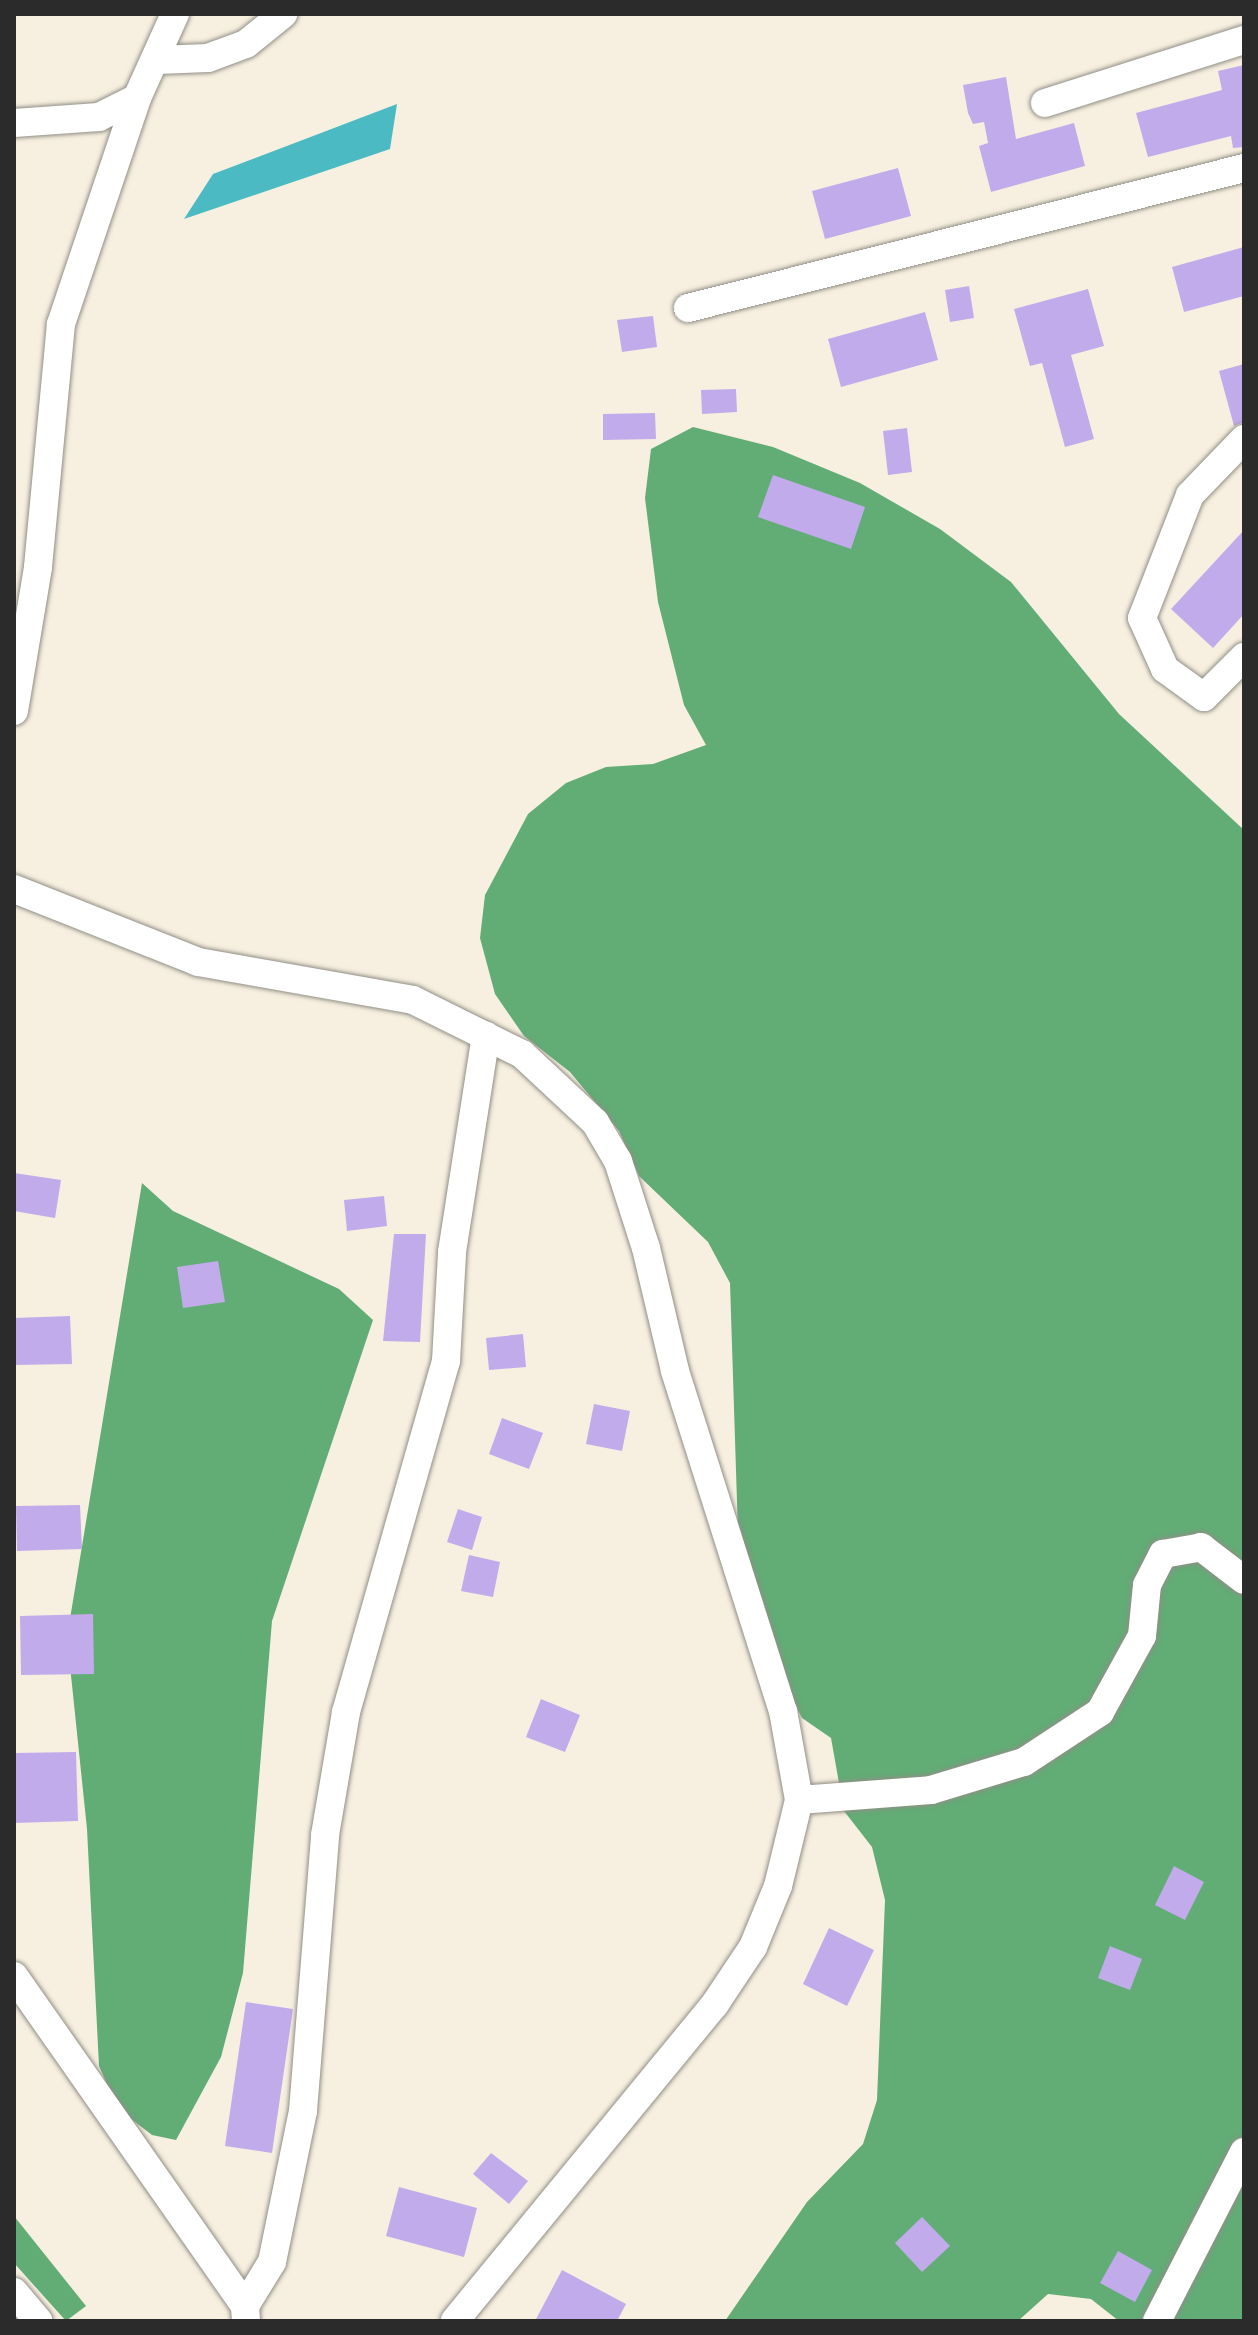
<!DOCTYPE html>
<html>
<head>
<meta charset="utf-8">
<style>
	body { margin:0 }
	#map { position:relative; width:1258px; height:2335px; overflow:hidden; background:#f7f0e0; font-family:"Old Standard TT",serif }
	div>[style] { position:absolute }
	.forest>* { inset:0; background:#62ac76 }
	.water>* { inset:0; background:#4bbac2 }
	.building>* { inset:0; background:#c1abeb }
	.roads { filter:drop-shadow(0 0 2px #918e86) drop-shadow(0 0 2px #918e86) }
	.minor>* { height:28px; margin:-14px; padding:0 14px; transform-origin:14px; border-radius:14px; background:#fff }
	span { translate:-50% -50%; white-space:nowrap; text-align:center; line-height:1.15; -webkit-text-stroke:6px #fff; paint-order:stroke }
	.frame { position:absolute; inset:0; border:16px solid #2b2b2b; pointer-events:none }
</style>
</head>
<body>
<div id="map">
	<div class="forest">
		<div style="clip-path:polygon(693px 427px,773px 447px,860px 483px,940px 529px,1011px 582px,1119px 714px,1244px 830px,1244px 2321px,1119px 2321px,1091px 2299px,1048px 2294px,1018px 2321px,725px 2321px,807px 2202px,863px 2144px,877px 2100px,885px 1900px,872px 1847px,844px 1811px,831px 1738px,802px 1718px,782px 1679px,738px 1533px,730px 1283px,708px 1242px,639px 1176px,619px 1131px,570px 1072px,524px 1036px,495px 994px,480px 938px,485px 895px,528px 814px,566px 783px,606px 767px,653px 764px,706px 745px,684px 705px,658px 602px,645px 498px,651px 449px)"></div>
		<div style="clip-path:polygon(142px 1183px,173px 1211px,339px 1289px,373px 1320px,272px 1621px,243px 1973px,221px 2057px,176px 2140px,152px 2135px,118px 2109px,99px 2066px,87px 1829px,67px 1637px)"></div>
		<div style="clip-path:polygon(14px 2216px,86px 2306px,66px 2321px,14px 2263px)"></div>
	</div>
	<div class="water">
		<div style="clip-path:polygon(397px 104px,390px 149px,184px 219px,213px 174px)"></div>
	</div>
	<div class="building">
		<div style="clip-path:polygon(1244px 65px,1244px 147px,1233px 148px,1231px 136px,1148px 157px,1136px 113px,1222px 90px,1218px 71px)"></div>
		<div style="clip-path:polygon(1006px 77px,1016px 139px,1074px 123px,1085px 166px,991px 192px,979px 146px,988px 143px,984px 122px,973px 124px,968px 113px,963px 85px)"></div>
		<div style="clip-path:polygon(898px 168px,911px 216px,825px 239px,812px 191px)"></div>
		<div style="clip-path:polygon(1244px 247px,1244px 296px,1184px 312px,1172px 267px)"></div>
		<div style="clip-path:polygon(969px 286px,974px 318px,950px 322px,945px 290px)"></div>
		<div style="clip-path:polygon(1088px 289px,1104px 346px,1071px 355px,1094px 439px,1065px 447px,1042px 363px,1030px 366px,1014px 309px)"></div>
		<div style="clip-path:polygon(925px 312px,938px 360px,841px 387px,828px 339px)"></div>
		<div style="clip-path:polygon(653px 316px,657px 347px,622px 352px,617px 320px)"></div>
		<div style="clip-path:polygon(1244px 364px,1244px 422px,1234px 426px,1219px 371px)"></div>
		<div style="clip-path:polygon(736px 389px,737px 412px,702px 414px,701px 390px)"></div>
		<div style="clip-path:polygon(655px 413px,656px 439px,603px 440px,603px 414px)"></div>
		<div style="clip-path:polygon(907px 428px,912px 472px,888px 475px,883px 431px)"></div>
		<div style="clip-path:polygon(773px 475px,865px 507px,851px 549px,758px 517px)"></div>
		<div style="clip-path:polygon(1244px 530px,1244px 614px,1213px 648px,1171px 609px)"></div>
		<div style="clip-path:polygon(14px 1173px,61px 1180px,55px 1218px,14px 1211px)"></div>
		<div style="clip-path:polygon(384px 1196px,387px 1226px,347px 1231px,344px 1200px)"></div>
		<div style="clip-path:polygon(394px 1234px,426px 1234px,420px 1342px,383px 1341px)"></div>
		<div style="clip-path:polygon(218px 1261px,225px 1302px,183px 1308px,177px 1267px)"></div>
		<div style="clip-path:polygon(70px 1316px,72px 1364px,14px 1365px,14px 1318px)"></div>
		<div style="clip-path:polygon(523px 1334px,526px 1367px,489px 1370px,486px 1338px)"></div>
		<div style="clip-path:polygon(594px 1404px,630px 1411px,622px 1451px,586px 1444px)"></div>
		<div style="clip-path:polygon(502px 1418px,543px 1433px,529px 1469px,489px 1454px)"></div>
		<div style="clip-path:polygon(80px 1505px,82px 1549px,17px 1551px,16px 1506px)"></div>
		<div style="clip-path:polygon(458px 1509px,482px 1517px,472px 1550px,447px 1542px)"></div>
		<div style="clip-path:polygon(469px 1555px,500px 1562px,493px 1597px,461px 1591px)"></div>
		<div style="clip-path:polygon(93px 1614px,94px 1674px,21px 1675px,20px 1616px)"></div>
		<div style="clip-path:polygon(541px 1699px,580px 1715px,565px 1752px,526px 1737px)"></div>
		<div style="clip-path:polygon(76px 1752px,78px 1821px,14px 1823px,14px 1753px)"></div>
		<div style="clip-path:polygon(1174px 1866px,1204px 1882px,1185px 1920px,1155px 1905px)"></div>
		<div style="clip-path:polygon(829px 1928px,874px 1950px,847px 2006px,803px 1984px)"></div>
		<div style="clip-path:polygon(1110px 1946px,1142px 1959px,1130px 1990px,1098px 1978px)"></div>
		<div style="clip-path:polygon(246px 2002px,293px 2009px,272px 2153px,225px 2146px)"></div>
		<div style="clip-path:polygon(491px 2153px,528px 2181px,509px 2204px,473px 2174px)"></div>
		<div style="clip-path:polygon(399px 2187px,477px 2208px,464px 2257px,386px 2236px)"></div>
		<div style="clip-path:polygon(922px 2217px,950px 2246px,922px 2272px,895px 2243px)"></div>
		<div style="clip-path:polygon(1118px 2251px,1152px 2270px,1135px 2302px,1100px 2283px)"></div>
		<div style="clip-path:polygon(562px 2270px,626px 2304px,617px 2321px,535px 2321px)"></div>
	</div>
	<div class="roads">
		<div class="minor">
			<div style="left:157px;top:60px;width:51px;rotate:-2.2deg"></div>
			<div style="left:208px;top:58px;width:40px;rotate:-20.2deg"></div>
			<div style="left:246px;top:44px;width:48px;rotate:-39deg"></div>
			<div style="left:1045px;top:103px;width:209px;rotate:-17.6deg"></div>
			<div style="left:14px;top:123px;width:85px;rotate:-4deg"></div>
			<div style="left:99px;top:117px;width:42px;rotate:-26.6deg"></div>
			<div style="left:688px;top:308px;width:573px;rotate:-14.13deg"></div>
			<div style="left:1244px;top:439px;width:78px;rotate:134deg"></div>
			<div style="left:1190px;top:495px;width:132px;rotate:111.3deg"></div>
			<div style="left:1142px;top:618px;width:56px;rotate:65.7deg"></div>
			<div style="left:1165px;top:669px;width:48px;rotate:35.7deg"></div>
			<div style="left:1204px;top:697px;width:57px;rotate:-45deg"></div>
			<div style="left:14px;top:711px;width:146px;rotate:-80.5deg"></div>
			<div style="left:38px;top:567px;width:244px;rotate:-84.6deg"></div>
			<div style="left:61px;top:324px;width:238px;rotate:-71.4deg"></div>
			<div style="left:137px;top:98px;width:92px;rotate:-65.7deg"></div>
			<div style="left:14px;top:889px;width:198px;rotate:21.6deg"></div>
			<div style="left:198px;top:962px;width:218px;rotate:10deg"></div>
			<div style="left:413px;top:1000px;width:122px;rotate:26.4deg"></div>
			<div style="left:522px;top:1054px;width:100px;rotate:43deg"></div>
			<div style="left:595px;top:1122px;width:45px;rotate:59.5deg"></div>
			<div style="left:618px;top:1161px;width:91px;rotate:72.2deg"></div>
			<div style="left:646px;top:1248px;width:126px;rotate:76.7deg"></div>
			<div style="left:675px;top:1371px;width:357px;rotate:72.4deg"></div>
			<div style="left:783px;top:1711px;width:90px;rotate:79.8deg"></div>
			<div style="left:799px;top:1800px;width:89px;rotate:103.7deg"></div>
			<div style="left:778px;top:1886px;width:66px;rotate:112.3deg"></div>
			<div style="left:753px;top:1947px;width:69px;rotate:123.7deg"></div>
			<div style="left:715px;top:2004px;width:410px;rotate:129.4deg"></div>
			<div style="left:799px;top:1800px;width:132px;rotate:-4.3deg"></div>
			<div style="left:931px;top:1790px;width:97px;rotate:-16.8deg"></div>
			<div style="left:1024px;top:1762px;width:91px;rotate:-33.3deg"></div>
			<div style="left:1100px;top:1712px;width:87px;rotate:-61.1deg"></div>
			<div style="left:1142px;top:1636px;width:51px;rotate:-84.4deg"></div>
			<div style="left:1147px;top:1585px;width:35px;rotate:-63deg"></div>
			<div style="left:1163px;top:1554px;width:39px;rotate:-10deg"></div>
			<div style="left:1201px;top:1547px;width:54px;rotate:37.5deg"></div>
			<div style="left:14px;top:1976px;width:403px;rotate:55deg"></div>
			<div style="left:14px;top:2292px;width:38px;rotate:50deg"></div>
			<div style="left:246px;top:2321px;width:15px;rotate:-94deg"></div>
			<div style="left:245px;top:2306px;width:52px;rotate:-58.5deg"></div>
			<div style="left:272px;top:2262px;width:154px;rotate:-78.4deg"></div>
			<div style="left:303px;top:2111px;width:277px;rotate:-85.4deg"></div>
			<div style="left:325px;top:1835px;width:125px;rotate:-80.3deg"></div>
			<div style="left:346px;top:1712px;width:365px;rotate:-74.1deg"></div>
			<div style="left:446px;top:1361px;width:109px;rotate:-86.8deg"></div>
			<div style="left:452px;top:1252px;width:219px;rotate:-81.1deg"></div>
			<div style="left:1157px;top:2321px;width:190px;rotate:-62.8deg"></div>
		</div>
	</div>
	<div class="frame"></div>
</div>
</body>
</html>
